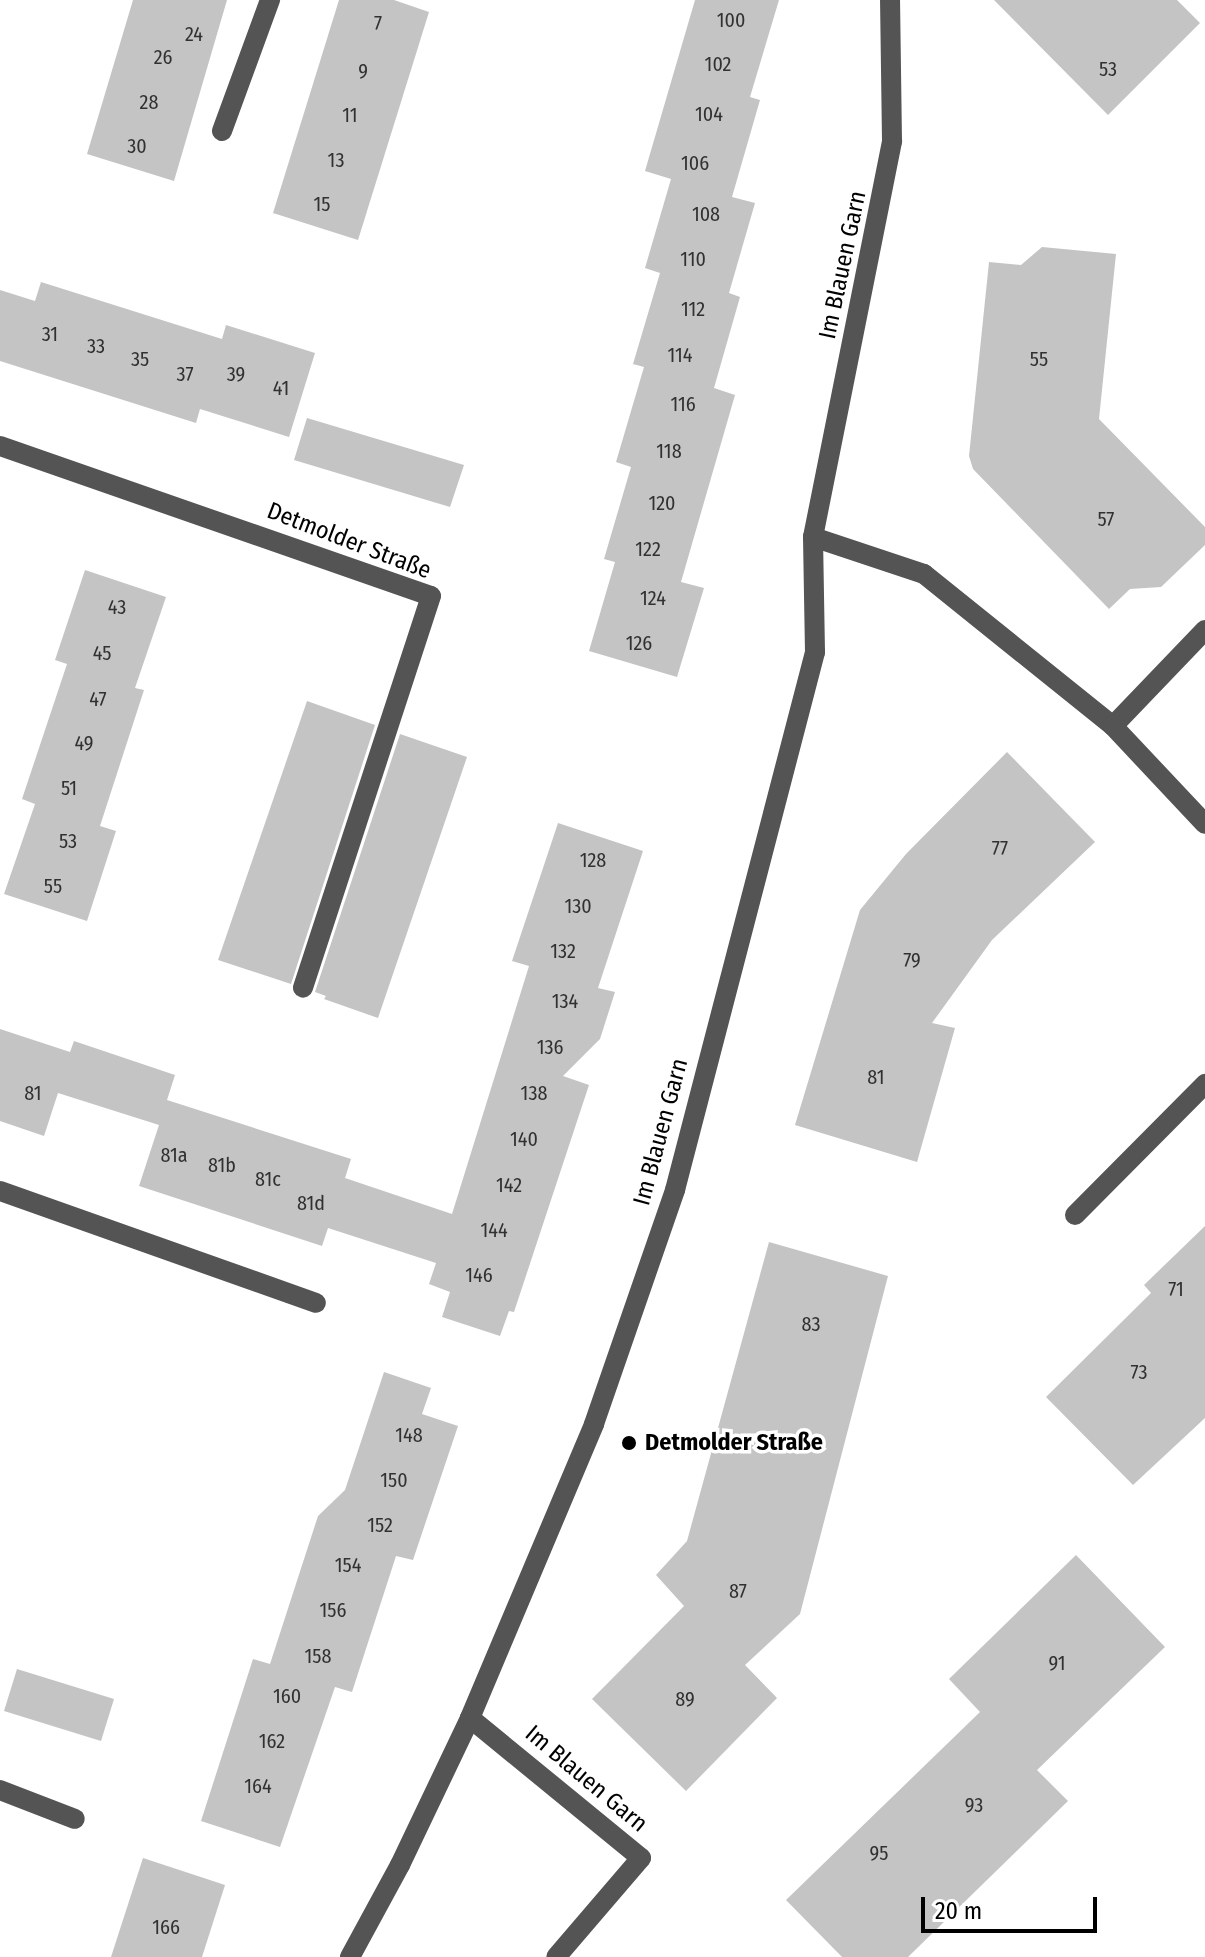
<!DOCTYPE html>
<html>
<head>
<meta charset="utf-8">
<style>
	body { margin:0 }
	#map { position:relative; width:1205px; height:1957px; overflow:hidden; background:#fff; font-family:"Fira Sans Condensed",sans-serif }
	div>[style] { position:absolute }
	.building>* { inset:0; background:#c4c4c4 }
	.minor>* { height:20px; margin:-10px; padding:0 10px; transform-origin:10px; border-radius:10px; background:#545454 }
	.dots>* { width:22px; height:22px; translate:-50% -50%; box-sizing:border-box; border:4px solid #fff; border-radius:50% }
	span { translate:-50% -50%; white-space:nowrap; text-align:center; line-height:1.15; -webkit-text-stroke:7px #fff; paint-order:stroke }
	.number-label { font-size:20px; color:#313131 }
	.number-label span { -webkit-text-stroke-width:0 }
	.street-label { font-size:24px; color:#000 }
	.poi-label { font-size:24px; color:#000; font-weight:700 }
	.left { translate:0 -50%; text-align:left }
	.scale { position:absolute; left:921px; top:1897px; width:176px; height:36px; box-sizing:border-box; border:4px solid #000; border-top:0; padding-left:10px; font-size:24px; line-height:28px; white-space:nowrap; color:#000; -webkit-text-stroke:6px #fff; paint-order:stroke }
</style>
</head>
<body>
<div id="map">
	<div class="building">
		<div style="clip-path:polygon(133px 0,227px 0,174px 181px,87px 154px)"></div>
		<div style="clip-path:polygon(339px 0,394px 0,429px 12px,358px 240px,273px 213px)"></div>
		<div style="clip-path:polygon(695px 0,779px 0,750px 97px,760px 100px,732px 197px,755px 203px,729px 293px,740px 297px,714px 388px,735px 395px,681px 582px,704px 588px,677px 677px,589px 651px,615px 562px,604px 559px,631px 467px,616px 462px,644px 367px,633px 364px,660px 273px,645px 268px,671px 179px,645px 171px)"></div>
		<div style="clip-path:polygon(994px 0,1177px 0,1200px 23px,1108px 115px)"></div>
		<div style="clip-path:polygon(1042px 247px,1116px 254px,1099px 419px,1205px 527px,1205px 545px,1161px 587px,1130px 589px,1109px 609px,973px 469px,969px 456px,989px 262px,1021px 265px)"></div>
		<div style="clip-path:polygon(41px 282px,222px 339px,226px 325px,315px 353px,289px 437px,200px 409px,196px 423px,0 361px,0 290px,35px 301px)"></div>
		<div style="clip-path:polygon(307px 418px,464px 465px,450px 507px,294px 460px)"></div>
		<div style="clip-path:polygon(85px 570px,166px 597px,135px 688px,144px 690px,100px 826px,116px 831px,87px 921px,4px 894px,35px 804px,22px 799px,67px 664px,55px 660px)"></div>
		<div style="clip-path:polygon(307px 701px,375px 725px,291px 984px,218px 960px)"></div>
		<div style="clip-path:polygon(400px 734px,467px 757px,378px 1018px,324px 999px,326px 996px,315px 992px)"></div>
		<div style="clip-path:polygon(1007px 752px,1095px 842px,992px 940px,932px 1023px,955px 1028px,917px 1162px,795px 1125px,860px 910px,906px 854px)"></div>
		<div style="clip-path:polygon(558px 823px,643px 851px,598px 988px,615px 992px,600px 1039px,563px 1076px,589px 1085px,514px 1312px,509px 1311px,500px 1336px,442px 1317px,450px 1292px,429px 1284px,436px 1263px,328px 1228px,322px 1246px,139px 1186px,159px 1125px,58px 1093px,44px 1136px,0 1121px,0 1029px,70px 1052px,74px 1041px,175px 1075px,167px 1100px,351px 1159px,345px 1178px,452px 1214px,529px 966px,512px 961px)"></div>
		<div style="clip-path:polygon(1205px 1226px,1205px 1418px,1133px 1485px,1046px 1397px,1151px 1293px,1144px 1285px)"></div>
		<div style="clip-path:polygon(769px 1242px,888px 1276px,800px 1614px,745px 1665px,777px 1698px,686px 1791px,592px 1699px,684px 1606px,656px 1575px,687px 1541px)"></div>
		<div style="clip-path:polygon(384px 1372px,431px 1388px,422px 1414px,458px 1426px,413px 1560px,396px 1556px,352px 1692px,335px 1687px,280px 1847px,201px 1821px,253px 1659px,270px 1664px,318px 1516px,345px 1490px)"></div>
		<div style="clip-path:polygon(1076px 1555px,1165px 1647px,1037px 1770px,1068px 1801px,908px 1957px,842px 1957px,786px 1900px,980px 1712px,949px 1679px)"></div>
		<div style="clip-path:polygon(17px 1669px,114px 1699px,101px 1741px,4px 1711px)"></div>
		<div style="clip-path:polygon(143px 1858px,225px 1885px,202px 1957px,111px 1957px)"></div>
	</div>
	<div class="minor">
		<div style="left:222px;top:131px;width:140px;rotate:-69.9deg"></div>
		<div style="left:0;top:446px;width:456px;rotate:19.2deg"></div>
		<div style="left:431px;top:596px;width:412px;rotate:108.1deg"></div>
		<div style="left:813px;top:537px;width:117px;rotate:18.4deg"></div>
		<div style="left:924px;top:574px;width:243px;rotate:38.8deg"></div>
		<div style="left:1113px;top:726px;width:134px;rotate:46.8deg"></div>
		<div style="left:1113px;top:726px;width:133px;rotate:-46.2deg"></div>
		<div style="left:0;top:1191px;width:335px;rotate:19.5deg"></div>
		<div style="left:1075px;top:1215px;width:185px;rotate:-45.2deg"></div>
		<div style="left:470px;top:1718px;width:221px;rotate:39.3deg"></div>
		<div style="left:641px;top:1858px;width:130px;rotate:130.6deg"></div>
		<div style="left:0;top:1790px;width:80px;rotate:21.1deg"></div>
		<div style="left:350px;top:1957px;width:105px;rotate:-61.5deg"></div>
		<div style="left:400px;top:1865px;width:163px;rotate:-64.5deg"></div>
		<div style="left:470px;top:1718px;width:319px;rotate:-67.1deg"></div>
		<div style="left:594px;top:1424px;width:248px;rotate:-70.9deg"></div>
		<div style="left:675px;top:1190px;width:556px;rotate:-75.41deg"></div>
		<div style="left:815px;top:652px;width:115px;rotate:-91deg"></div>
		<div style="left:813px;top:537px;width:404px;rotate:-78.7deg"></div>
		<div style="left:892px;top:141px;width:141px;rotate:-90.8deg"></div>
	</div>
	<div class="dots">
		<div style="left:629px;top:1443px;background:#000"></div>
	</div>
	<div class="number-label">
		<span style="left:731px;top:20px">100</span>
		<span style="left:378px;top:23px">7</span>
		<span style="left:194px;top:34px">24</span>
		<span style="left:163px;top:57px">26</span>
		<span style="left:718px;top:64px">102</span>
		<span style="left:1108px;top:69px">53</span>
		<span style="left:363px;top:71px">9</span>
		<span style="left:149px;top:102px">28</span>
		<span style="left:709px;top:114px">104</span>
		<span style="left:350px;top:115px">11</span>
		<span style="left:137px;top:146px">30</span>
		<span style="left:336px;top:160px">13</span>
		<span style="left:695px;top:163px">106</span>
		<span style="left:322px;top:204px">15</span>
		<span style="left:706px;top:214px">108</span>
		<span style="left:693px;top:259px">110</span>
		<span style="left:693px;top:309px">112</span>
		<span style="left:50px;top:334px">31</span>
		<span style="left:96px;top:346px">33</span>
		<span style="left:680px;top:355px">114</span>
		<span style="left:140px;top:359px">35</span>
		<span style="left:1039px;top:359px">55</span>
		<span style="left:185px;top:374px">37</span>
		<span style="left:236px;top:374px">39</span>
		<span style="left:281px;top:388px">41</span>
		<span style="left:683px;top:404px">116</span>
		<span style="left:669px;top:451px">118</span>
		<span style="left:662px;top:503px">120</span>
		<span style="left:1106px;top:519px">57</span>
		<span style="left:648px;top:549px">122</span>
		<span style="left:653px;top:598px">124</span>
		<span style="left:117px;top:607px">43</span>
		<span style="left:639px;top:643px">126</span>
		<span style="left:102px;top:653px">45</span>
		<span style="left:98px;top:699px">47</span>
		<span style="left:84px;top:743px">49</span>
		<span style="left:69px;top:788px">51</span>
		<span style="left:68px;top:841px">53</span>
		<span style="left:1000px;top:848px">77</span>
		<span style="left:593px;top:860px">128</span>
		<span style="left:53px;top:886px">55</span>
		<span style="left:578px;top:906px">130</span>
		<span style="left:563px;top:951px">132</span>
		<span style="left:912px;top:960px">79</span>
		<span style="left:565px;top:1001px">134</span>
		<span style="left:550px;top:1047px">136</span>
		<span style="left:876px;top:1077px">81</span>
		<span style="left:33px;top:1093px">81</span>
		<span style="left:534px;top:1093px">138</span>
		<span style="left:524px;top:1139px">140</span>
		<span style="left:174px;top:1155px">81a</span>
		<span style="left:222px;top:1165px">81b</span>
		<span style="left:268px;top:1179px">81c</span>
		<span style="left:509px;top:1185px">142</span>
		<span style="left:311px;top:1203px">81d</span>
		<span style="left:494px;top:1230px">144</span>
		<span style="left:479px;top:1275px">146</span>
		<span style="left:1176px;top:1289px">71</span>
		<span style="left:811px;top:1324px">83</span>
		<span style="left:1139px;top:1372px">73</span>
		<span style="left:409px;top:1435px">148</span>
		<span style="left:394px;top:1480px">150</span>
		<span style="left:380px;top:1525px">152</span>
		<span style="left:348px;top:1565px">154</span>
		<span style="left:738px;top:1591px">87</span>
		<span style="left:333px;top:1610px">156</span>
		<span style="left:318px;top:1656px">158</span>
		<span style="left:1057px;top:1663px">91</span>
		<span style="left:287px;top:1696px">160</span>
		<span style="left:685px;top:1699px">89</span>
		<span style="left:272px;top:1741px">162</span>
		<span style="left:258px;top:1786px">164</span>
		<span style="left:974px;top:1805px">93</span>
		<span style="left:879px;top:1853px">95</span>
		<span style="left:166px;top:1927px">166</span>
	</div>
	<div class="street-label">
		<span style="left:843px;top:265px;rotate:-78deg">Im Blauen Garn</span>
		<span style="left:349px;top:541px;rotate:21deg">Detmolder Straße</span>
		<span style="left:661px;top:1132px;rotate:-75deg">Im Blauen Garn</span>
		<span style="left:586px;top:1779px;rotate:40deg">Im Blauen Garn</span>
	</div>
	<div class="poi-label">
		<span class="left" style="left:645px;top:1443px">Detmolder Straße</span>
	</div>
	<div class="scale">20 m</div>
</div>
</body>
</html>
